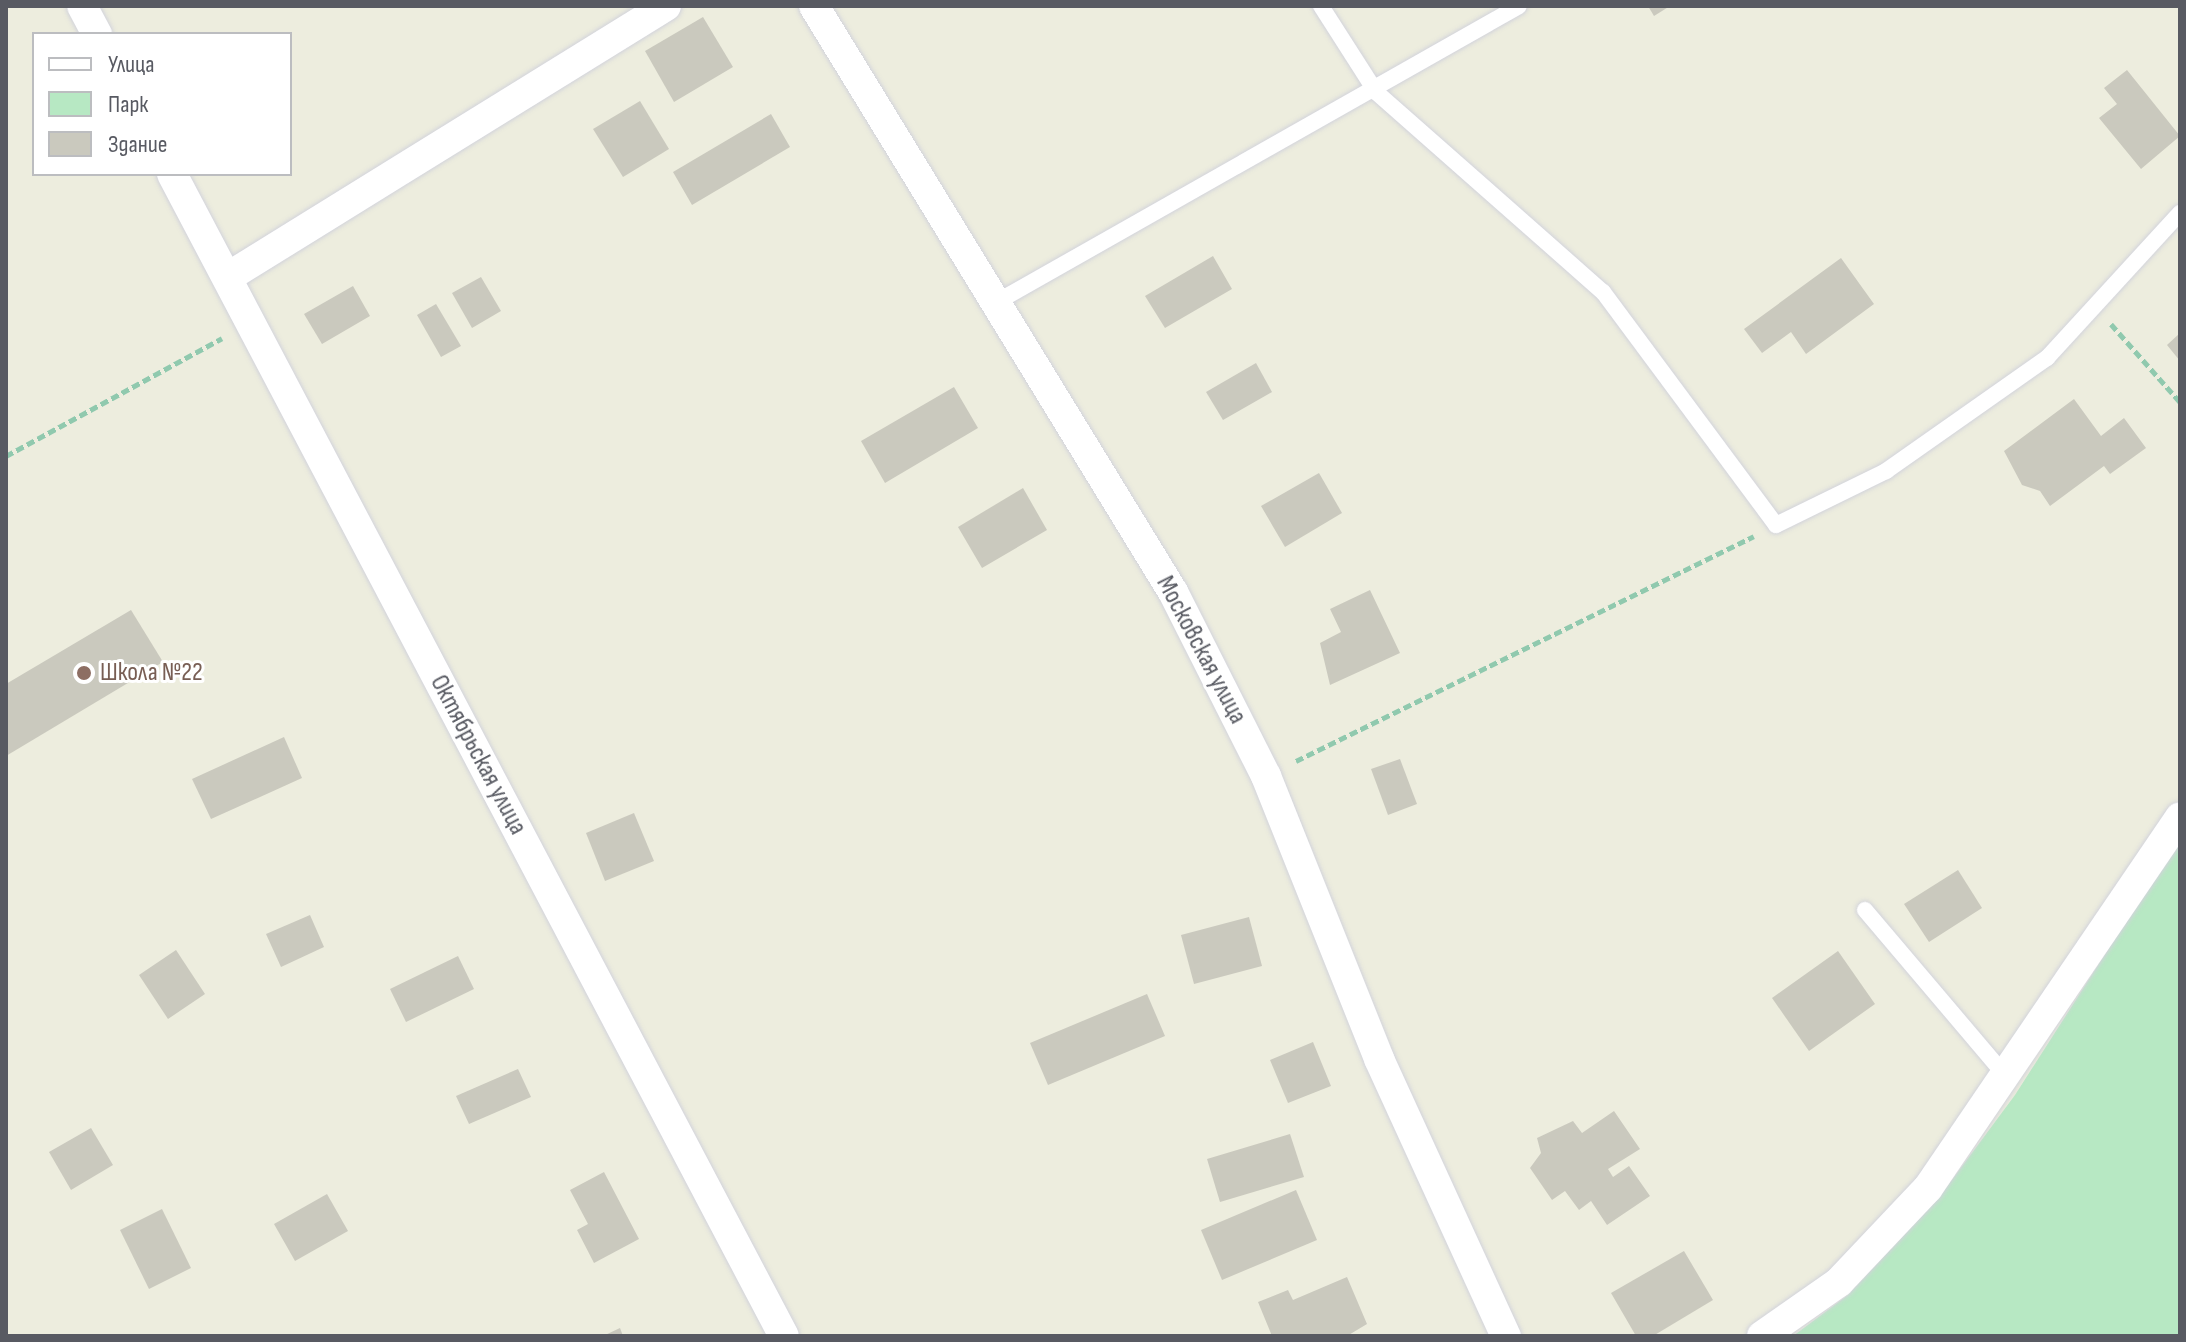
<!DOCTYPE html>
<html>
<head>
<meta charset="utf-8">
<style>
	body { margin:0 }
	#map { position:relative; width:2186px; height:1342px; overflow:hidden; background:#ededde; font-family:"Sofia Sans Condensed",sans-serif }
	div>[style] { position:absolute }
	.green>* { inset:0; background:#b7e8c3 }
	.building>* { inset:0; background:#cac9be }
	.path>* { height:5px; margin-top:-2.5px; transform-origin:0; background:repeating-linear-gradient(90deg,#90c9ae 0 8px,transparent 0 12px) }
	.roads { filter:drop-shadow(0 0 2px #d2d3db) drop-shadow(0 0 2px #d2d3db) }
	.service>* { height:16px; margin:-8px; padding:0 8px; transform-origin:8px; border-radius:8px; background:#fff }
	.minor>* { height:30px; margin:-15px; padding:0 15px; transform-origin:15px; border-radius:15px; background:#fff }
	.dots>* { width:22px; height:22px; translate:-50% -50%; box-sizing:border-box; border:4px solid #fff; border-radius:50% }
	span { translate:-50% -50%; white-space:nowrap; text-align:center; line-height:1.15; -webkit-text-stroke:6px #fff; paint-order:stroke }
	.street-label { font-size:26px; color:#585a62 }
	.education-label { font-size:26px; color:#785e54 }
	.left { translate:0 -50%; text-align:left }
	.frame { position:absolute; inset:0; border:8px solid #585a62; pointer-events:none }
	.legend { position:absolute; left:32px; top:32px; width:260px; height:144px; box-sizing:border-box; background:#fff; border:2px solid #bcbdc0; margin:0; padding:10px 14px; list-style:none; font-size:24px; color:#585a62 }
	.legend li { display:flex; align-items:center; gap:16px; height:40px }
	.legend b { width:40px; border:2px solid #bcbdc0 }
</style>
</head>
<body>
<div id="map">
	<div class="green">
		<div style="clip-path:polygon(2180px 837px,2180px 1336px,1793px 1336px,1848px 1295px,1937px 1200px,2015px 1095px)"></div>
	</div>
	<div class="building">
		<div style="clip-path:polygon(1648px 6px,1670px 6px,1654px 16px)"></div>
		<div style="clip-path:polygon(703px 17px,733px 67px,674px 102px,645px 51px)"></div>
		<div style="clip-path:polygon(2127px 70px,2180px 136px,2141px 169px,2099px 118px,2117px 104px,2104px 88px)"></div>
		<div style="clip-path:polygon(640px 101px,669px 149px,623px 177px,593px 129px)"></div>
		<div style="clip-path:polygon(771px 114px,790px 147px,692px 205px,673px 172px)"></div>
		<div style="clip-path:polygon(1213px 256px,1232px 289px,1165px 328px,1145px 296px)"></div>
		<div style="clip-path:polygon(1841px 258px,1874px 304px,1806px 354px,1791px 332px,1762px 353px,1744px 329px)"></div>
		<div style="clip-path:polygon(481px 277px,501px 311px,472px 328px,452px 293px)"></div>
		<div style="clip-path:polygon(353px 286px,370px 316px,322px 344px,304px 314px)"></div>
		<div style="clip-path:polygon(436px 304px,461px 346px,441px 357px,417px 315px)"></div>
		<div style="clip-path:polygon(2180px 333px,2180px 361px,2167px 345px)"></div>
		<div style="clip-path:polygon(1256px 363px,1272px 392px,1223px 420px,1206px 392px)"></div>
		<div style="clip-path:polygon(954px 387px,978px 428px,885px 483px,861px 441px)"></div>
		<div style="clip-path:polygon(2074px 399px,2101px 436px,2124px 418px,2146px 448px,2110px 474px,2104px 466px,2050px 506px,2040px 491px,2022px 485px,2004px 451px)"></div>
		<div style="clip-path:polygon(1319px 473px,1342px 513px,1285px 547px,1261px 506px)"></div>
		<div style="clip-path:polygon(1023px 488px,1047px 530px,982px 568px,958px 527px)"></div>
		<div style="clip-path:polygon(1370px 590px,1400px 653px,1330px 685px,1320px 643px,1341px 632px,1330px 609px)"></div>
		<div style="clip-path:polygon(131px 610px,163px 662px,6px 756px,6px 684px)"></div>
		<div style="clip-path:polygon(284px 737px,302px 778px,211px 819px,192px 779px)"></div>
		<div style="clip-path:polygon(1400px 759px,1417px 804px,1388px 815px,1371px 769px)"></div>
		<div style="clip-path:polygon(634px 813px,654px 861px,605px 881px,586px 833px)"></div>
		<div style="clip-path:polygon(1958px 870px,1982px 908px,1929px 942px,1904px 904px)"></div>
		<div style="clip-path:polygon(310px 915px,324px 947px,281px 967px,266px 934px)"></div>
		<div style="clip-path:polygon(1249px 917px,1262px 966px,1194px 984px,1181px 935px)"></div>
		<div style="clip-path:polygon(176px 950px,205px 994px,168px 1019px,139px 975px)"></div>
		<div style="clip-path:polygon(1838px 951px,1875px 1004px,1809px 1051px,1772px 998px)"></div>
		<div style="clip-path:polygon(458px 956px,474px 989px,406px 1022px,390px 989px)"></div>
		<div style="clip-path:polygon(1147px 994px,1165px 1036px,1048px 1085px,1030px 1043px)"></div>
		<div style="clip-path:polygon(1313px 1042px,1331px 1086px,1288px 1103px,1270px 1060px)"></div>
		<div style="clip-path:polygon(518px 1069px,531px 1097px,469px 1124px,456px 1096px)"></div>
		<div style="clip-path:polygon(1614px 1111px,1640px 1149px,1608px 1169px,1613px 1177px,1629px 1166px,1650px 1196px,1607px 1225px,1591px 1201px,1579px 1210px,1565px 1191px,1552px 1200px,1530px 1168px,1541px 1153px,1537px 1138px,1573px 1121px,1582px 1133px)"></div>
		<div style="clip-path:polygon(91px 1128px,113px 1165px,71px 1190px,49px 1152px)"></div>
		<div style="clip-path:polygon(1290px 1134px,1304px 1177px,1220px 1202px,1207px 1159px)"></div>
		<div style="clip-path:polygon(604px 1172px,639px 1239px,594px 1263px,577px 1230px,588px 1224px,570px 1190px)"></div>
		<div style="clip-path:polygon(1296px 1190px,1317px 1240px,1222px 1280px,1201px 1230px)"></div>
		<div style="clip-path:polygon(327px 1194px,348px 1231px,295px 1261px,274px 1224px)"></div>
		<div style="clip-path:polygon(162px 1209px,191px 1268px,149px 1289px,120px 1230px)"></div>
		<div style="clip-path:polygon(1684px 1251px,1713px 1300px,1653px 1336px,1636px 1336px,1611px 1293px)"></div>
		<div style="clip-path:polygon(1347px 1277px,1367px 1324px,1347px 1336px,1272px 1336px,1258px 1302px,1288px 1290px,1293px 1300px)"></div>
		<div style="clip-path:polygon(620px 1328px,623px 1336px,603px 1336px)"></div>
	</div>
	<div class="path">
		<div style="left:2111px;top:324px;width:104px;rotate:48.5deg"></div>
		<div style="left:6px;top:456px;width:246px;rotate:-28.6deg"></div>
		<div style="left:1296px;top:761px;width:510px;rotate:-26.16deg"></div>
	</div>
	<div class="roads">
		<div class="service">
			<div style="left:1321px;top:6px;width:102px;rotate:57.4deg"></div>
			<div style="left:1376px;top:92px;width:303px;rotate:41.4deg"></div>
			<div style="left:1603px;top:292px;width:290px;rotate:53.4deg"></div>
			<div style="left:1776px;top:525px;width:123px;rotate:-26.1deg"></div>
			<div style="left:1886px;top:471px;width:197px;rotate:-35.1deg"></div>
			<div style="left:2047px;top:358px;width:197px;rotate:-47.5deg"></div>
			<div style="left:995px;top:303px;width:602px;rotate:-29.54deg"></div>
			<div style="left:1865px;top:910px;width:216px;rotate:49.7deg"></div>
		</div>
		<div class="minor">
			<div style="left:82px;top:6px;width:32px;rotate:62deg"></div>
			<div style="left:814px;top:6px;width:687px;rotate:58.51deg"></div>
			<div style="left:1173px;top:592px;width:206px;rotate:63.2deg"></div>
			<div style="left:1266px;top:776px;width:305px;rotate:68.2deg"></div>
			<div style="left:1379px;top:1059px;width:305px;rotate:65.4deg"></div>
			<div style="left:172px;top:174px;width:1313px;rotate:62.23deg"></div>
			<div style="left:228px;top:277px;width:515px;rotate:-31.75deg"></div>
			<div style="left:1762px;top:1336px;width:94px;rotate:-35deg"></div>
			<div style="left:1839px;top:1282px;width:129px;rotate:-46.6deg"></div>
			<div style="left:1928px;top:1188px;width:448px;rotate:-55.8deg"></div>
		</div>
	</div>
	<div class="dots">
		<div style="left:84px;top:673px;background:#8d6e63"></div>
	</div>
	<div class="street-label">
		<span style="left:1201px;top:650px;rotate:62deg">Московская улица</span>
		<span style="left:478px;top:755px;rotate:62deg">Октябрьская улица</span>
	</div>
	<div class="education-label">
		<span class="left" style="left:100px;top:673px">Школа №22</span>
	</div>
	<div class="frame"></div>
	<ul class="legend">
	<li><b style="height:10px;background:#fff"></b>Улица</li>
	<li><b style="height:22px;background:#b7e8c3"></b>Парк</li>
	<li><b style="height:22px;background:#cac9be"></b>Здание</li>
	</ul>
</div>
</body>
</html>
